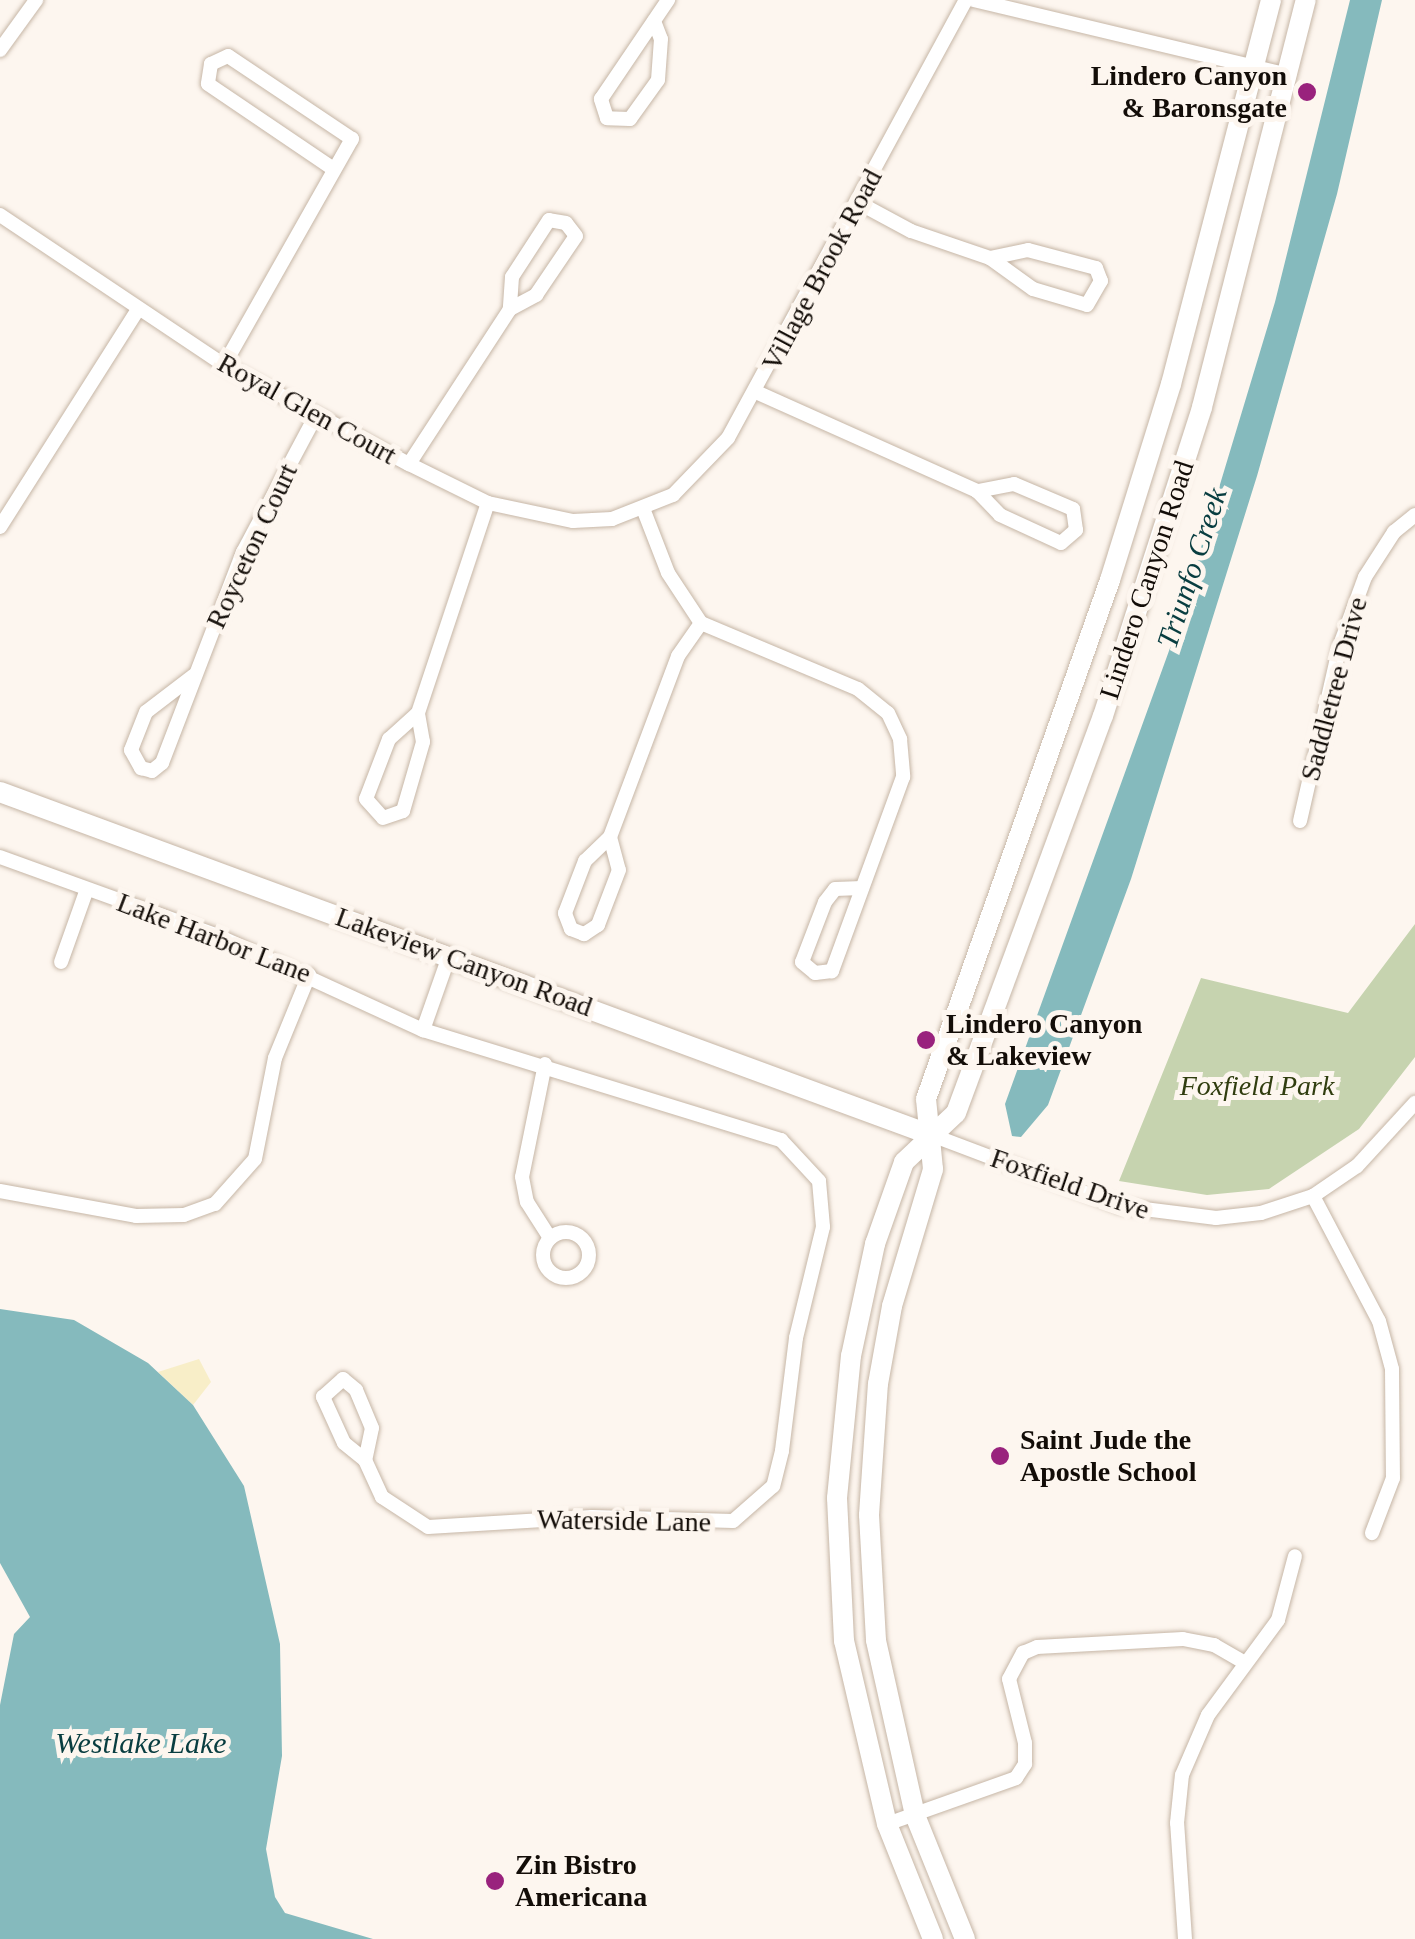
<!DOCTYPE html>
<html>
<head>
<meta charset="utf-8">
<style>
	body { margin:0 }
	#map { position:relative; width:1415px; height:1939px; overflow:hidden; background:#fdf6ef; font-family:Georgia,serif }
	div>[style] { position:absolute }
	.green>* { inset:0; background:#c6d3af }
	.sand>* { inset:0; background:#f8eec8 }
	.water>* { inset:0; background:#85babd }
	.roads { filter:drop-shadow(0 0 2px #c6b6a6) drop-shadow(0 0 2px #c6b6a6) }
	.street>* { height:14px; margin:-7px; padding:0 7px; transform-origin:7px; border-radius:7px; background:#fff }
	.street>.ring { margin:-7px; padding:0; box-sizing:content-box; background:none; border:14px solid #fff; border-radius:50% }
	.secondary>* { height:20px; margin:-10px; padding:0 10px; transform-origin:10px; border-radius:10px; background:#fff }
	.dots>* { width:28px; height:28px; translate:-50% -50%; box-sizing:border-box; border:5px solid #fdf6ef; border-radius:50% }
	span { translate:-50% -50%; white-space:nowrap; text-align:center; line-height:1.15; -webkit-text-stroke:10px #fdf6ef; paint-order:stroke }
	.poi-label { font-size:28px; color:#130d08; font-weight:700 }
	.right { translate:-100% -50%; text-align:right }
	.left { translate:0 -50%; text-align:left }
	.street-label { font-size:28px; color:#130d08 }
	.park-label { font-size:28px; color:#303d0f; font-style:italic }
	.water-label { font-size:30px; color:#083d40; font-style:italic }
</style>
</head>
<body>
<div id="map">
	<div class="green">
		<div style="clip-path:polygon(1415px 924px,1415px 1057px,1359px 1129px,1269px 1189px,1207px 1195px,1119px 1181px,1201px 978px,1348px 1013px)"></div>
	</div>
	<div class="sand">
		<div style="clip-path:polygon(199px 1359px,211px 1382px,193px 1405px,158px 1372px)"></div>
	</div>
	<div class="water">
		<div style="clip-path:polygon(1350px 0,1382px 0,1337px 194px,1257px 476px,1131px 879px,1048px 1105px,1021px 1137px,1012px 1136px,1005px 1104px,1174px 637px,1275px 302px)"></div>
		<div style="clip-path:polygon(0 1309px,74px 1320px,148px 1363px,193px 1405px,244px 1486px,280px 1644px,282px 1756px,266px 1849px,275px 1897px,285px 1913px,373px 1939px,0 1939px,0 1705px,14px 1634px,30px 1617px,0 1563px)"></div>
	</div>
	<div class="roads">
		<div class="street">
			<div style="left:974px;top:0;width:324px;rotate:13.4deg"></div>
			<div style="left:654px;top:21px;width:19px;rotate:69deg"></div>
			<div style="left:661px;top:39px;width:41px;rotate:94.2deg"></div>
			<div style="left:658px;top:80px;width:48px;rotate:125.7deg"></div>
			<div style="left:630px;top:119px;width:23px;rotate:-178deg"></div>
			<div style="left:607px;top:118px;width:20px;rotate:-108deg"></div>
			<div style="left:601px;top:99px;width:120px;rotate:-55.9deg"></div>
			<div style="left:0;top:50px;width:62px;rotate:-54.2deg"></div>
			<div style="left:859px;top:203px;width:59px;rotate:28.3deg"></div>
			<div style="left:911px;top:231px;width:83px;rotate:18.9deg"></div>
			<div style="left:990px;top:258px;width:53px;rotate:35.8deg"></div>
			<div style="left:1033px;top:289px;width:56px;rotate:16.5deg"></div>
			<div style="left:1087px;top:305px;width:28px;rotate:-60deg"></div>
			<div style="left:1101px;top:281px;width:14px;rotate:-111deg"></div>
			<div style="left:1096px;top:268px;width:70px;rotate:-165.2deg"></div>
			<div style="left:1028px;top:250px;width:39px;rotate:168deg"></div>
			<div style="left:0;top:215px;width:270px;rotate:33.8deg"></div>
			<div style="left:224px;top:365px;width:210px;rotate:28.2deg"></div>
			<div style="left:409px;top:464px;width:88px;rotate:26.3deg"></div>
			<div style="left:488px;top:503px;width:87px;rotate:12deg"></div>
			<div style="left:573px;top:521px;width:39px;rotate:-3deg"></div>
			<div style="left:612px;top:519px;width:66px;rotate:-21.5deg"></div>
			<div style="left:673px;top:495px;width:79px;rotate:-46deg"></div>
			<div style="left:728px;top:438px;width:498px;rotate:-61.5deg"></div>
			<div style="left:224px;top:365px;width:260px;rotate:-60.5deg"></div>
			<div style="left:352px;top:139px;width:149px;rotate:-146.2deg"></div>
			<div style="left:228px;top:56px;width:19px;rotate:155deg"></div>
			<div style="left:211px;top:64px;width:20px;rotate:99deg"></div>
			<div style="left:208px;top:84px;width:150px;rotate:34.1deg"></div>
			<div style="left:756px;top:392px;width:242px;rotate:24.1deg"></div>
			<div style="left:977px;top:491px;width:33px;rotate:46deg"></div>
			<div style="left:1000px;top:515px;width:67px;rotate:24.7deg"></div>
			<div style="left:1061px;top:543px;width:20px;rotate:-41deg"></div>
			<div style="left:1076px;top:530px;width:21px;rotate:-98deg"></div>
			<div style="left:1073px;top:509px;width:64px;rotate:-157deg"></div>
			<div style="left:1014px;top:484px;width:38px;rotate:169deg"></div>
			<div style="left:409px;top:464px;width:185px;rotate:-56.9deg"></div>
			<div style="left:510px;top:309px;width:30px;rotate:-28deg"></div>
			<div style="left:536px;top:295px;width:71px;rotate:-55.9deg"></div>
			<div style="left:576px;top:236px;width:16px;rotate:-128deg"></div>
			<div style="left:566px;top:223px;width:17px;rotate:-170deg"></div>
			<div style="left:549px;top:220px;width:68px;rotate:123deg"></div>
			<div style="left:512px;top:277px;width:32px;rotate:94deg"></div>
			<div style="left:644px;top:511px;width:66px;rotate:68.8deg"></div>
			<div style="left:668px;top:573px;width:60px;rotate:56.6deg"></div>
			<div style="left:701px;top:623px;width:170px;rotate:22.8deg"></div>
			<div style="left:858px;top:689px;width:38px;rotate:39deg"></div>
			<div style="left:888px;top:713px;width:29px;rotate:65deg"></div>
			<div style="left:900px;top:739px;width:38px;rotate:85deg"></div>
			<div style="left:903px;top:777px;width:207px;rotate:110.1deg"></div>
			<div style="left:832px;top:971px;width:17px;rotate:173deg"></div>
			<div style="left:815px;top:973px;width:17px;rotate:-140deg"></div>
			<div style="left:802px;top:962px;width:64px;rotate:-69deg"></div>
			<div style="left:825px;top:902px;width:16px;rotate:-52deg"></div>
			<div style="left:835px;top:889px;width:27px;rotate:-2deg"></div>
			<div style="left:0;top:527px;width:256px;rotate:-57.6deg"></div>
			<div style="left:193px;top:676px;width:59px;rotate:142.5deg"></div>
			<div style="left:146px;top:712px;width:41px;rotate:111.5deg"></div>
			<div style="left:131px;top:750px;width:21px;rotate:61deg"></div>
			<div style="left:141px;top:768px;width:11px;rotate:15deg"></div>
			<div style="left:152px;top:771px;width:13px;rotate:-39deg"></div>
			<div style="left:162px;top:763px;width:226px;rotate:-69deg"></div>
			<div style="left:243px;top:552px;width:153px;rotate:-61.9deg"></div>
			<div style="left:418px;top:713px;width:39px;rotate:138deg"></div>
			<div style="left:389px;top:739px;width:64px;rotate:111deg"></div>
			<div style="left:366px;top:799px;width:25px;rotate:48deg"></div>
			<div style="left:383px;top:818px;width:21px;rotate:-19deg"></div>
			<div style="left:403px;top:811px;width:72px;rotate:-73.8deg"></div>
			<div style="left:423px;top:742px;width:29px;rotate:-100deg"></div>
			<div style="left:418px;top:713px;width:221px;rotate:-71.6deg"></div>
			<div style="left:1300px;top:821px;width:180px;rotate:-77.2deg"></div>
			<div style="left:1340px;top:645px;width:72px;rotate:-69.8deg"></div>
			<div style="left:1365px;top:577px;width:54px;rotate:-57.2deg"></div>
			<div style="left:1394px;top:532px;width:27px;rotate:-39deg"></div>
			<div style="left:610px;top:837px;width:34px;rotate:75deg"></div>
			<div style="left:619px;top:870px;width:59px;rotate:110.9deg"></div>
			<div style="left:598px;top:925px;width:17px;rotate:147deg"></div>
			<div style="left:584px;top:934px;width:14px;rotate:-159deg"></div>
			<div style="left:571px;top:929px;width:17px;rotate:-111deg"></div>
			<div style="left:565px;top:913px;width:56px;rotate:-69deg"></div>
			<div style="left:585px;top:861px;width:35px;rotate:-44deg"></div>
			<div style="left:610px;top:837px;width:193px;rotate:-69.4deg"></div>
			<div style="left:678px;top:656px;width:40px;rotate:-55.1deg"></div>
			<div style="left:0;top:857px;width:230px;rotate:19.9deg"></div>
			<div style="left:216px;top:935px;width:228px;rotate:24.7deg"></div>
			<div style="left:423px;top:1030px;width:375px;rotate:17.1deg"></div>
			<div style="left:781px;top:1140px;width:56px;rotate:47.2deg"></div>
			<div style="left:819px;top:1181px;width:46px;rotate:85deg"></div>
			<div style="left:823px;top:1227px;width:114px;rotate:103.7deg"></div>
			<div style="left:796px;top:1338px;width:114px;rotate:97.1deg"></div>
			<div style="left:782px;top:1451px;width:36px;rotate:104deg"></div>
			<div style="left:773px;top:1486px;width:53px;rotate:138.8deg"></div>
			<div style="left:733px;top:1521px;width:141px;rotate:-178.4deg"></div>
			<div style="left:592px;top:1517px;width:164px;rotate:176.5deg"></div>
			<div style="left:428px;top:1527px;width:55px;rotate:-146.9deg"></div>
			<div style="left:382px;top:1497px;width:41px;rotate:-114.7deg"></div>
			<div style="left:365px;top:1460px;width:27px;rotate:-141deg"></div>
			<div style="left:344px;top:1443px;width:51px;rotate:-114.5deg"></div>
			<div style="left:323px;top:1397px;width:27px;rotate:-42deg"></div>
			<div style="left:343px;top:1379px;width:17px;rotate:40deg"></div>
			<div style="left:356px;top:1390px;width:41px;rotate:67.2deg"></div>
			<div style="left:372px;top:1428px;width:33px;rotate:102deg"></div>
			<div style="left:61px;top:962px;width:77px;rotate:-70.4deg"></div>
			<div style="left:423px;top:1030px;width:78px;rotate:-70.6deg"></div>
			<div style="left:545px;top:1064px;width:115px;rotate:101.5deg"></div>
			<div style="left:522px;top:1177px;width:25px;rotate:79deg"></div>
			<div style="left:527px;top:1202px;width:43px;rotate:57.4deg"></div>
			<div style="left:929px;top:1134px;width:204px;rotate:20.7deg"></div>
			<div style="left:1120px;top:1206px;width:97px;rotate:7.1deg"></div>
			<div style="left:1216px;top:1218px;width:45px;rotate:-6.3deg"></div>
			<div style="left:1261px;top:1213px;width:55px;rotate:-18.1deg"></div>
			<div style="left:1313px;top:1196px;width:53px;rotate:-34.3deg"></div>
			<div style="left:1357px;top:1166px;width:86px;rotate:-47.4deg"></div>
			<div style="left:0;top:1191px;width:138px;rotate:10.4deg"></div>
			<div style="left:136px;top:1216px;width:48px;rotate:-1.2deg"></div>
			<div style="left:184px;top:1215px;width:33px;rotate:-20deg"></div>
			<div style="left:215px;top:1204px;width:60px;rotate:-48.4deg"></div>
			<div style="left:255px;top:1159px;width:103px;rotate:-78.8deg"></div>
			<div style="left:275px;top:1058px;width:90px;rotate:-67.7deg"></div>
			<div style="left:1313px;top:1196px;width:141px;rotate:62.2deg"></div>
			<div style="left:1379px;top:1321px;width:50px;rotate:74.8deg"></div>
			<div style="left:1392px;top:1369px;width:109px;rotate:89.5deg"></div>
			<div style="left:1393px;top:1478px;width:59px;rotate:110.9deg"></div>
			<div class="ring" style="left:543px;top:1232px;width:32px;height:32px"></div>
			<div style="left:887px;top:1824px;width:137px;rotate:-19.6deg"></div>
			<div style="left:1016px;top:1778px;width:17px;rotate:-57deg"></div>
			<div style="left:1025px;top:1764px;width:21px;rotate:-90deg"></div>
			<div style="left:1025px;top:1743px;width:66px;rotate:-104deg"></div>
			<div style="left:1009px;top:1679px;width:30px;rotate:-62deg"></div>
			<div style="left:1023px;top:1653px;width:15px;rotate:-23deg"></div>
			<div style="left:1037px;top:1647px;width:146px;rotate:-3.1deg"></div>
			<div style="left:1183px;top:1639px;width:32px;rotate:11deg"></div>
			<div style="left:1214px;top:1645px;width:36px;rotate:30deg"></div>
			<div style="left:1185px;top:1939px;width:116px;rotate:-93.9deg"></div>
			<div style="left:1177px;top:1823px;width:48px;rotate:-84.1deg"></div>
			<div style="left:1182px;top:1775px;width:65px;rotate:-66.6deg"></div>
			<div style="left:1208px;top:1715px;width:118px;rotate:-53.6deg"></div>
			<div style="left:1278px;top:1620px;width:66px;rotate:-75.1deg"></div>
		</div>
		<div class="secondary">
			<div style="left:0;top:792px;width:989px;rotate:20.23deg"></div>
			<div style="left:933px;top:1939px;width:124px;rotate:-111.8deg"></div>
			<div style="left:887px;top:1824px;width:188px;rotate:-103.2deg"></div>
			<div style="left:844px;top:1641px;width:143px;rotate:-92.8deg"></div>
			<div style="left:837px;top:1498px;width:143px;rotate:-84.4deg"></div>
			<div style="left:851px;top:1356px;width:115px;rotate:-77.9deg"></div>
			<div style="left:875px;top:1244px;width:87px;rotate:-70.5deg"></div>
			<div style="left:904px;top:1162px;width:71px;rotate:-43.3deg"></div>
			<div style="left:956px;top:1113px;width:423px;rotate:-69.7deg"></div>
			<div style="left:1103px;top:716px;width:324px;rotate:-72.2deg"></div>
			<div style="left:1202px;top:407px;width:420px;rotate:-75.7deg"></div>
			<div style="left:965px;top:1939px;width:134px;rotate:-112deg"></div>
			<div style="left:915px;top:1815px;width:179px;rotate:-102.6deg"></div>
			<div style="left:876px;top:1640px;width:125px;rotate:-93.2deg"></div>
			<div style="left:869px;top:1515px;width:131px;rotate:-86.1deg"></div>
			<div style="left:878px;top:1384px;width:79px;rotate:-79.8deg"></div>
			<div style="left:892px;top:1306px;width:143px;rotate:-73.3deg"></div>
			<div style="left:933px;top:1169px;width:70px;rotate:-95.7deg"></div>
			<div style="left:926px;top:1099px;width:551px;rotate:-70.48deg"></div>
			<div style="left:1110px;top:580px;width:205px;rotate:-72.7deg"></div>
			<div style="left:1171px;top:384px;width:397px;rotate:-75.4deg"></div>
		</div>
	</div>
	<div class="dots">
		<div style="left:1307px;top:92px;background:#99227d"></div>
		<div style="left:926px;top:1040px;background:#99227d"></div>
		<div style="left:1000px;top:1456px;background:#99227d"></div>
		<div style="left:495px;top:1881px;background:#99227d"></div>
	</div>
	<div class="poi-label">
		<span class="right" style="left:1287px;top:92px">Lindero Canyon<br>&amp; Baronsgate</span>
		<span class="left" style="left:946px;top:1040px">Lindero Canyon<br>&amp; Lakeview</span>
		<span class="left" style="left:1020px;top:1456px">Saint Jude the<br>Apostle School</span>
		<span class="left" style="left:515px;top:1881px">Zin Bistro<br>Americana</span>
	</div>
	<div class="street-label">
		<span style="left:822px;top:270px;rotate:-62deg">Village Brook Road</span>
		<span style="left:307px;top:409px;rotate:29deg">Royal Glen Court</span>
		<span style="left:252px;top:546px;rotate:-65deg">Royceton Court</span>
		<span style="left:1147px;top:580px;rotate:-72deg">Lindero Canyon Road</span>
		<span style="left:1334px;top:689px;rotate:-75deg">Saddletree Drive</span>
		<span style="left:214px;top:938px;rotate:21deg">Lake Harbor Lane</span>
		<span style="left:464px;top:962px;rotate:20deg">Lakeview Canyon Road</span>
		<span style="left:1070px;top:1184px;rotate:19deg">Foxfield Drive</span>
		<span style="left:624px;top:1521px;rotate:1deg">Waterside Lane</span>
	</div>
	<div class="park-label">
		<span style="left:1257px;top:1086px">Foxfield Park</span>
	</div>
	<div class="water-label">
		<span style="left:1192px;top:568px;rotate:-72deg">Triunfo Creek</span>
		<span style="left:141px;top:1743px">Westlake Lake</span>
	</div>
</div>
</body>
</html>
